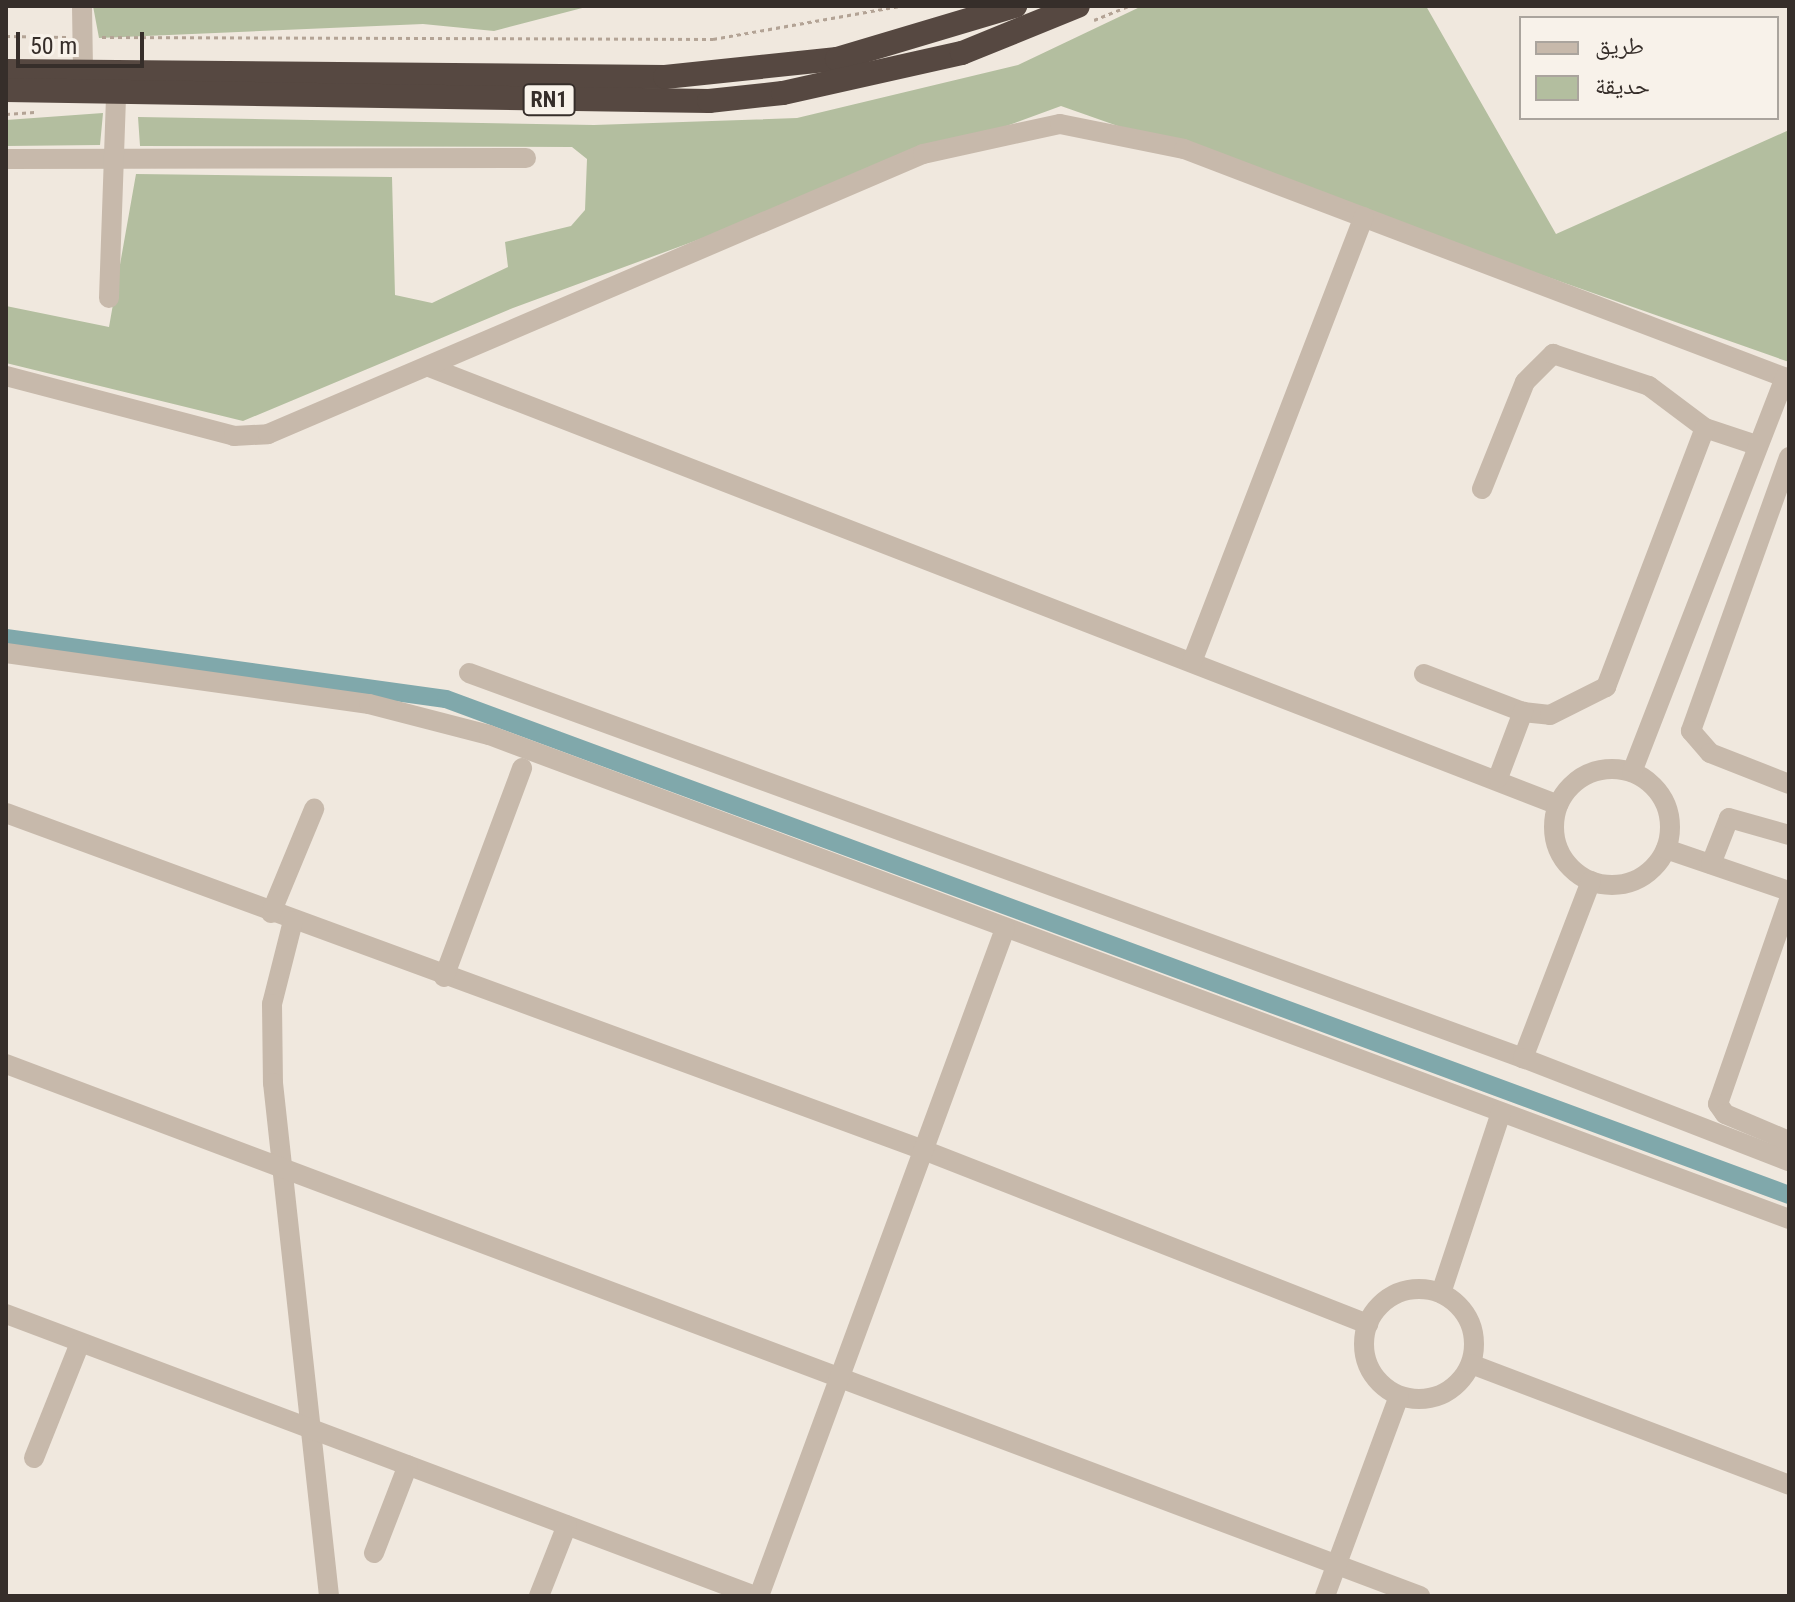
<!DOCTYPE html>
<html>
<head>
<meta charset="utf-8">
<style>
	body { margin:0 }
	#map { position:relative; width:1795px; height:1602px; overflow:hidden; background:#f0e8de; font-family:"Roboto Condensed","Noto Naskh Arabic",sans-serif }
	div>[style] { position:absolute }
	.green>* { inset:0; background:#b3be9f }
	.canal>* { height:18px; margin:-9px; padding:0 9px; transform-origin:9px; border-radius:9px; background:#80a8ab }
	.path>* { height:3px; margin-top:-1.5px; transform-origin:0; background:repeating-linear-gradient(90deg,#b3a395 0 4px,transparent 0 8px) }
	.minor>* { height:20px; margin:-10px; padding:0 10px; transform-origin:10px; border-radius:10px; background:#c7b9ab }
	.minor>.ring { margin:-10px; padding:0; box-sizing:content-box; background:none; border:20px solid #c7b9ab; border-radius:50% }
	.highway>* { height:24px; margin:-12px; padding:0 12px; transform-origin:12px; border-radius:12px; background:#564841 }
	span { translate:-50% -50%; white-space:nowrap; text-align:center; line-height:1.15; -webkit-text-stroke:6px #f8f2ea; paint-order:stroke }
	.shield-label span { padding:2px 6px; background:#f8f2ea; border:2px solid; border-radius:6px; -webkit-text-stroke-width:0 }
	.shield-label { font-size:22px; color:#362e2a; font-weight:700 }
	.frame { position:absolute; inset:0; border:8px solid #362e2a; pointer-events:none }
	.legend { position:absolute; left:1519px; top:16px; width:260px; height:104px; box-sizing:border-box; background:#f8f2ea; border:2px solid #aaa49d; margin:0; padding:10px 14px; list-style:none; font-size:24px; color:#362e2a }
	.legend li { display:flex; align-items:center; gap:16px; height:40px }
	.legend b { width:40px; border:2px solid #aaa49d }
	.scale { position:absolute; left:16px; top:32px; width:128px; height:36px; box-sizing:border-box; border:4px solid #362e2a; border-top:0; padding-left:10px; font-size:24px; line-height:28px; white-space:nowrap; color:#362e2a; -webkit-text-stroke:6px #f8f2ea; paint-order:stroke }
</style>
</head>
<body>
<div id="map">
	<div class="green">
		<div style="clip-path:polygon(93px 6px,590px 6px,494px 31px,423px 24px,99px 38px)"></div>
		<div style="clip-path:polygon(1142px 6px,1426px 6px,1556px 234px,1789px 130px,1789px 362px,1061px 106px,513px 308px,243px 421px,6px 363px,6px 306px,109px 327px,136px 174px,392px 177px,395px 295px,432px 303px,508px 267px,505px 242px,571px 226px,585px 210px,587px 159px,572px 147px,140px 146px,138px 117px,594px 125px,797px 118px,1018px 65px)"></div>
		<div style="clip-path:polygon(103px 113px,100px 145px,6px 146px,6px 120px)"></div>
	</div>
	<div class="canal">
		<div style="left:6px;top:638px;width:444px;rotate:7.9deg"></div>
		<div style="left:446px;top:699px;width:1432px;rotate:20.27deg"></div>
	</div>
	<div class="path">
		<div style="left:1094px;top:20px;width:37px;rotate:-22deg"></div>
		<div style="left:6px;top:36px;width:60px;rotate:1deg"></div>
		<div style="left:102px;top:37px;width:611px;rotate:0.19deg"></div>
		<div style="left:713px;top:39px;width:191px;rotate:-10deg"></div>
		<div style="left:6px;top:114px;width:32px;rotate:-4deg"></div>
	</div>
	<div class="minor">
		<div style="left:82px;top:6px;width:66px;rotate:89.1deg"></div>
		<div style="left:6px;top:159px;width:520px;rotate:-0.11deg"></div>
		<div style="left:109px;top:298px;width:203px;rotate:-88deg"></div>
		<div style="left:429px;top:367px;width:1211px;rotate:21.2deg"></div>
		<div style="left:6px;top:376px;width:236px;rotate:14.7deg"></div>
		<div style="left:234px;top:436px;width:34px;rotate:-3deg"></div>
		<div style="left:268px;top:434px;width:712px;rotate:-23.15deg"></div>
		<div style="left:923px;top:154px;width:140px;rotate:-12.4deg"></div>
		<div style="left:1060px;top:124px;width:126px;rotate:11.4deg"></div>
		<div style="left:1184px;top:149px;width:647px;rotate:20.82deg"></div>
		<div style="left:1789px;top:457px;width:291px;rotate:109.7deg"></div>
		<div style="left:1691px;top:731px;width:29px;rotate:49deg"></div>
		<div style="left:1710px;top:753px;width:85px;rotate:21.4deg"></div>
		<div style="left:1482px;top:489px;width:115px;rotate:-68.1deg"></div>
		<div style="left:1525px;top:382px;width:40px;rotate:-45deg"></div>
		<div style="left:1553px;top:354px;width:101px;rotate:18.4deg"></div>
		<div style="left:1649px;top:386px;width:70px;rotate:36.9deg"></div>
		<div style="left:1705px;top:428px;width:54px;rotate:18.4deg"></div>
		<div style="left:6px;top:653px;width:367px;rotate:8deg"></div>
		<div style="left:369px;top:704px;width:124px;rotate:14.5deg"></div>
		<div style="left:489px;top:735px;width:1387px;rotate:20.42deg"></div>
		<div style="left:1192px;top:662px;width:477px;rotate:-68.9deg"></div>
		<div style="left:469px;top:673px;width:1122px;rotate:20.07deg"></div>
		<div style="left:1424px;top:674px;width:106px;rotate:21deg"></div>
		<div style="left:1523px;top:712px;width:27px;rotate:6deg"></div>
		<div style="left:1550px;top:715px;width:63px;rotate:-26.6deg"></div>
		<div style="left:1606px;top:687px;width:277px;rotate:-69.1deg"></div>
		<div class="ring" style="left:1554px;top:769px;width:96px;height:96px"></div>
		<div style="left:1632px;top:772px;width:423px;rotate:-68.8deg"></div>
		<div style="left:1498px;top:778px;width:71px;rotate:-69.3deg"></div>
		<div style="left:6px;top:813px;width:980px;rotate:20.17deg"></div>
		<div style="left:926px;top:1151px;width:475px;rotate:21.4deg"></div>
		<div style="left:1666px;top:849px;width:130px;rotate:18.9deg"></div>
		<div style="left:1711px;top:864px;width:49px;rotate:-68.6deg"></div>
		<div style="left:1729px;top:818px;width:62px;rotate:15.8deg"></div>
		<div style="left:1591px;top:881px;width:190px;rotate:111deg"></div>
		<div style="left:1523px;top:1058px;width:285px;rotate:21.2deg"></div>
		<div style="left:1789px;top:900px;width:216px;rotate:109.2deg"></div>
		<div style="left:1718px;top:1104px;width:12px;rotate:55deg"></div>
		<div style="left:1725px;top:1114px;width:69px;rotate:22.9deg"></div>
		<div style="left:271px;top:913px;width:113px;rotate:-67.5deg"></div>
		<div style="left:293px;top:921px;width:86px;rotate:104.2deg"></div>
		<div style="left:272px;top:1004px;width:79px;rotate:89.3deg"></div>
		<div style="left:273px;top:1083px;width:516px;rotate:83.77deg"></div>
		<div style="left:444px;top:977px;width:223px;rotate:-69.5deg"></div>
		<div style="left:6px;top:1064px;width:1511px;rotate:20.62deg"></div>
		<div class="ring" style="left:1364px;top:1289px;width:90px;height:90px"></div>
		<div style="left:1441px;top:1293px;width:190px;rotate:-71.6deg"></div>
		<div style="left:6px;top:1314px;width:800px;rotate:20.63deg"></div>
		<div style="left:1471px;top:1364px;width:340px;rotate:20.8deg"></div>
		<div style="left:34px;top:1458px;width:124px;rotate:-68.2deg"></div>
		<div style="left:374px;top:1553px;width:94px;rotate:-68.9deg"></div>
		<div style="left:539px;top:1596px;width:76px;rotate:-68.5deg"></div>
		<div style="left:759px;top:1596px;width:711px;rotate:-69.76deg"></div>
		<div style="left:1325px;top:1596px;width:213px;rotate:-69.7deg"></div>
	</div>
	<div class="highway">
		<div style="left:6px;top:71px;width:659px;rotate:0.52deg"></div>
		<div style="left:665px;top:77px;width:173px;rotate:-6deg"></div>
		<div style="left:837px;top:59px;width:186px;rotate:-16.6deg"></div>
		<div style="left:6px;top:90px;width:703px;rotate:0.9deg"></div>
		<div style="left:709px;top:101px;width:74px;rotate:-6.2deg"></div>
		<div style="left:783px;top:93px;width:183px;rotate:-12.6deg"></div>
		<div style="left:962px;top:53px;width:125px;rotate:-22.1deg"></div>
	</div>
	<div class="shield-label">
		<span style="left:549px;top:100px">RN1</span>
	</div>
	<div class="frame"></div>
	<ul class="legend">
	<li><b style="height:10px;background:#c7b9ab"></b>طريق</li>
	<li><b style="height:22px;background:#b3be9f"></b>حديقة</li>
	</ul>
	<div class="scale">50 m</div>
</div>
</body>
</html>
